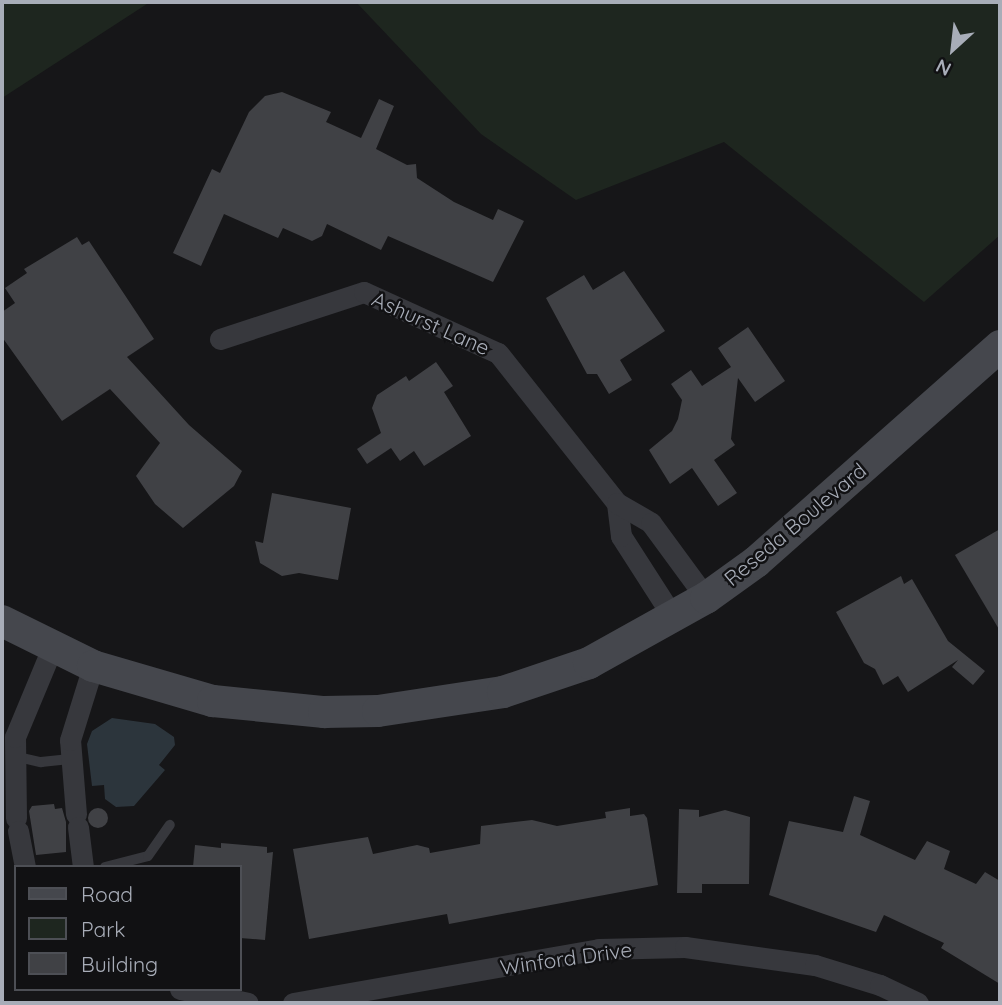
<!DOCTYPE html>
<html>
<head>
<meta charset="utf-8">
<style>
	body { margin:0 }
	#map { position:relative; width:1002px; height:1005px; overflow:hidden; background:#161618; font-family:Quicksand,sans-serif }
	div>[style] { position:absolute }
	.green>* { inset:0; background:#1e261f }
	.water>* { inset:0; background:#2c353c }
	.building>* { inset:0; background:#404145 }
	.round { border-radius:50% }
	.service>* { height:10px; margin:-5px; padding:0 5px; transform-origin:5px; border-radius:5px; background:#37383d }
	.minor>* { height:21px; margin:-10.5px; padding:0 10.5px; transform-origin:10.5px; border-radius:10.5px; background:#37383d }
	.secondary>* { height:32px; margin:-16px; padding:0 16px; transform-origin:16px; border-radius:16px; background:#45474d }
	span { translate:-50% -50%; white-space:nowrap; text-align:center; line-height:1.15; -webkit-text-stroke:5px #111113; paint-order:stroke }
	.street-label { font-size:21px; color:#a8adb8 }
	.frame { position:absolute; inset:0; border:4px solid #a8adb8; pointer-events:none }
	.legend { position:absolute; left:14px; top:865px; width:228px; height:126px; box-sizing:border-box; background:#111113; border:2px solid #4d4f55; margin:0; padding:9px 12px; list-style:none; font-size:21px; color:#a8adb8 }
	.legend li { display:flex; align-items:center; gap:14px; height:35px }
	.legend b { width:35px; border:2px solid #4d4f55 }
	.north { position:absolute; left:918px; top:14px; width:70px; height:70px; -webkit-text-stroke:5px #111113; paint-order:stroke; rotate:207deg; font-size:19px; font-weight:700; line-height:28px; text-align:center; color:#a8adb8 }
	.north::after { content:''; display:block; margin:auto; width:24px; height:32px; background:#a8adb8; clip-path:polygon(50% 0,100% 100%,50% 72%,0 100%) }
</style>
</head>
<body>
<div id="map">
	<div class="green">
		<div style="clip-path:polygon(2px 2px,150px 2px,2px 98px)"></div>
		<div style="clip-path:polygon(356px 2px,1000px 2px,1000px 235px,924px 302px,724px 142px,576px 200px,481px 134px)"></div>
	</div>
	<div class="water">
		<div style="clip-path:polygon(112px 718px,155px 724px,174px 737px,175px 745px,159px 765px,165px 770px,134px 806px,116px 807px,105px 799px,104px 785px,92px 786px,87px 744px,92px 731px)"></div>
	</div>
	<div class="building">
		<div style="clip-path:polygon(282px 92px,331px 112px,326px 122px,361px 138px,379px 99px,394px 106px,376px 149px,407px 165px,416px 164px,417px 178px,454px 202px,493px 220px,498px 209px,524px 221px,493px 282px,388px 236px,381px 250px,327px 224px,322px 236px,312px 241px,283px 228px,278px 238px,224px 214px,201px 266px,173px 253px,212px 169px,220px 173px,249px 112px,265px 96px)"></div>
		<div style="clip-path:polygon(77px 237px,82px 245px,89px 241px,154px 339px,127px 357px,189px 425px,242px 471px,234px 486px,183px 528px,155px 504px,136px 476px,160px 443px,110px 389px,62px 421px,2px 337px,2px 312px,15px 303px,5px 288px,27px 273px,24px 269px)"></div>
		<div style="clip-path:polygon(624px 271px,665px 331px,620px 360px,632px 380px,609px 394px,597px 374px,587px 374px,546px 298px,584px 275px,593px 290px)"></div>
		<div style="clip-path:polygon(748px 327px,785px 381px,755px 402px,738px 378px,731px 439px,735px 445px,714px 460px,737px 493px,718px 506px,692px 468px,670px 484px,649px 450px,672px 431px,678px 419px,682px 400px,671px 384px,691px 370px,702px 386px,731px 367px,718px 348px)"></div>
		<div style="clip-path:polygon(436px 362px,453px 386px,444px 392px,471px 436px,424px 466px,414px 451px,400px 461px,391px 448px,367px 464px,357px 449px,381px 433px,372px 408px,377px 395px,406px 376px,409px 381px)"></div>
		<div style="clip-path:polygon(272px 493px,351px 508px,338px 580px,299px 573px,282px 576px,260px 563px,255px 541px,263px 543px)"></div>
		<div style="clip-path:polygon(1000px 529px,1000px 631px,955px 555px)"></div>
		<div style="clip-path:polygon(901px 576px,904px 584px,912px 579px,948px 641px,985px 671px,973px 685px,952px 667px,958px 660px,908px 692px,898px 676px,883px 685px,875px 669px,864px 663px,836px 612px)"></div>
		<div style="clip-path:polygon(854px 796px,870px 801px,860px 835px,915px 860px,927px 841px,950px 851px,944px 869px,976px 884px,985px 872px,1000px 881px,1000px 984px,941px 948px,944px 943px,884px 915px,876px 932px,769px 895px,789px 821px,843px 832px)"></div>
		<div style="clip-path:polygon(54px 804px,55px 809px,62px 808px,66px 822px,66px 852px,36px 855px,29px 811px,32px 806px)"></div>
		<div style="clip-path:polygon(630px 808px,630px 816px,644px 814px,647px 818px,658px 885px,449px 924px,447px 914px,309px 939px,293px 849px,368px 837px,373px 854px,417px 845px,429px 848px,430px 853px,480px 844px,481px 826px,532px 820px,557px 826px,606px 818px,605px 812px)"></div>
		<div class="round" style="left:88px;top:808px;width:20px;height:20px"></div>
		<div style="clip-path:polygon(679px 809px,699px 810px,699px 817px,725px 810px,750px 817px,749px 884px,702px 884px,702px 893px,677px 893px)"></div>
		<div style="clip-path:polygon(221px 843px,267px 847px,267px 853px,273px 852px,265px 940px,240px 938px,240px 867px,193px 867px,195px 845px,221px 848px)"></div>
	</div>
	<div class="service">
		<div style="left:14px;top:756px;width:28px;rotate:13deg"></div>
		<div style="left:41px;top:762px;width:29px;rotate:-6deg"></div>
		<div style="left:105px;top:867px;width:44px;rotate:-14.3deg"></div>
		<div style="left:148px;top:856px;width:38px;rotate:-55deg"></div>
	</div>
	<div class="minor">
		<div style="left:220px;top:339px;width:151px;rotate:-18.1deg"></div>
		<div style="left:364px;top:292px;width:147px;rotate:24.5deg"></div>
		<div style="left:498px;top:353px;width:191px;rotate:51.6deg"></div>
		<div style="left:673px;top:617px;width:96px;rotate:-122.7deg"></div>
		<div style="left:621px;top:536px;width:33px;rotate:-97deg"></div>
		<div style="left:617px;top:503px;width:39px;rotate:30deg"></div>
		<div style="left:651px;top:523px;width:93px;rotate:53.7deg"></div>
		<div style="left:76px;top:814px;width:74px;rotate:-94.6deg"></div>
		<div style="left:70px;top:740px;width:77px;rotate:-72.7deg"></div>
		<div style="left:16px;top:818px;width:81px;rotate:-90.7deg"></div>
		<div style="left:15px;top:737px;width:96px;rotate:-67.4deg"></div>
		<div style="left:78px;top:827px;width:40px;rotate:82.9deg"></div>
		<div style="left:18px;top:831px;width:37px;rotate:79deg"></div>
		<div style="left:180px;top:989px;width:69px;rotate:11.6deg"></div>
		<div style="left:293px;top:1003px;width:311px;rotate:-10deg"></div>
		<div style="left:599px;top:949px;width:86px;rotate:-1.3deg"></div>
		<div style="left:685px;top:947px;width:131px;rotate:7.9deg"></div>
		<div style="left:815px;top:965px;width:68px;rotate:17.1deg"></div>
		<div style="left:880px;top:985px;width:42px;rotate:25.3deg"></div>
	</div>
	<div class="secondary">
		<div style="left:2px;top:621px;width:102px;rotate:26.3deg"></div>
		<div style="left:93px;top:666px;width:125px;rotate:16.3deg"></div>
		<div style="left:213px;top:701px;width:112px;rotate:5.7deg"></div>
		<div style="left:324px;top:712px;width:54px;rotate:-1.1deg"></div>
		<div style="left:378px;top:711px;width:126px;rotate:-8.6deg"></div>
		<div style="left:503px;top:692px;width:91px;rotate:-18.6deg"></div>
		<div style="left:589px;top:663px;width:134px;rotate:-29.1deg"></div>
		<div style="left:706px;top:598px;width:62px;rotate:-35.8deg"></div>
		<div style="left:756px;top:562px;width:326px;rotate:-41.5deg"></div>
	</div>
	<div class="street-label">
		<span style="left:431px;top:323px;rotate:24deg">Ashurst Lane</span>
		<span style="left:795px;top:524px;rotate:-40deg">Reseda Boulevard</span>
		<span style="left:566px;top:958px;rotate:-8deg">Winford Drive</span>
	</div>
	<div class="frame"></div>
	<ul class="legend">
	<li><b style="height:9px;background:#45474d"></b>Road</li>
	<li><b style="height:19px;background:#1e261f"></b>Park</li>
	<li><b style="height:19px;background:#404145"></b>Building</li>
	</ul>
	<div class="north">N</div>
</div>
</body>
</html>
